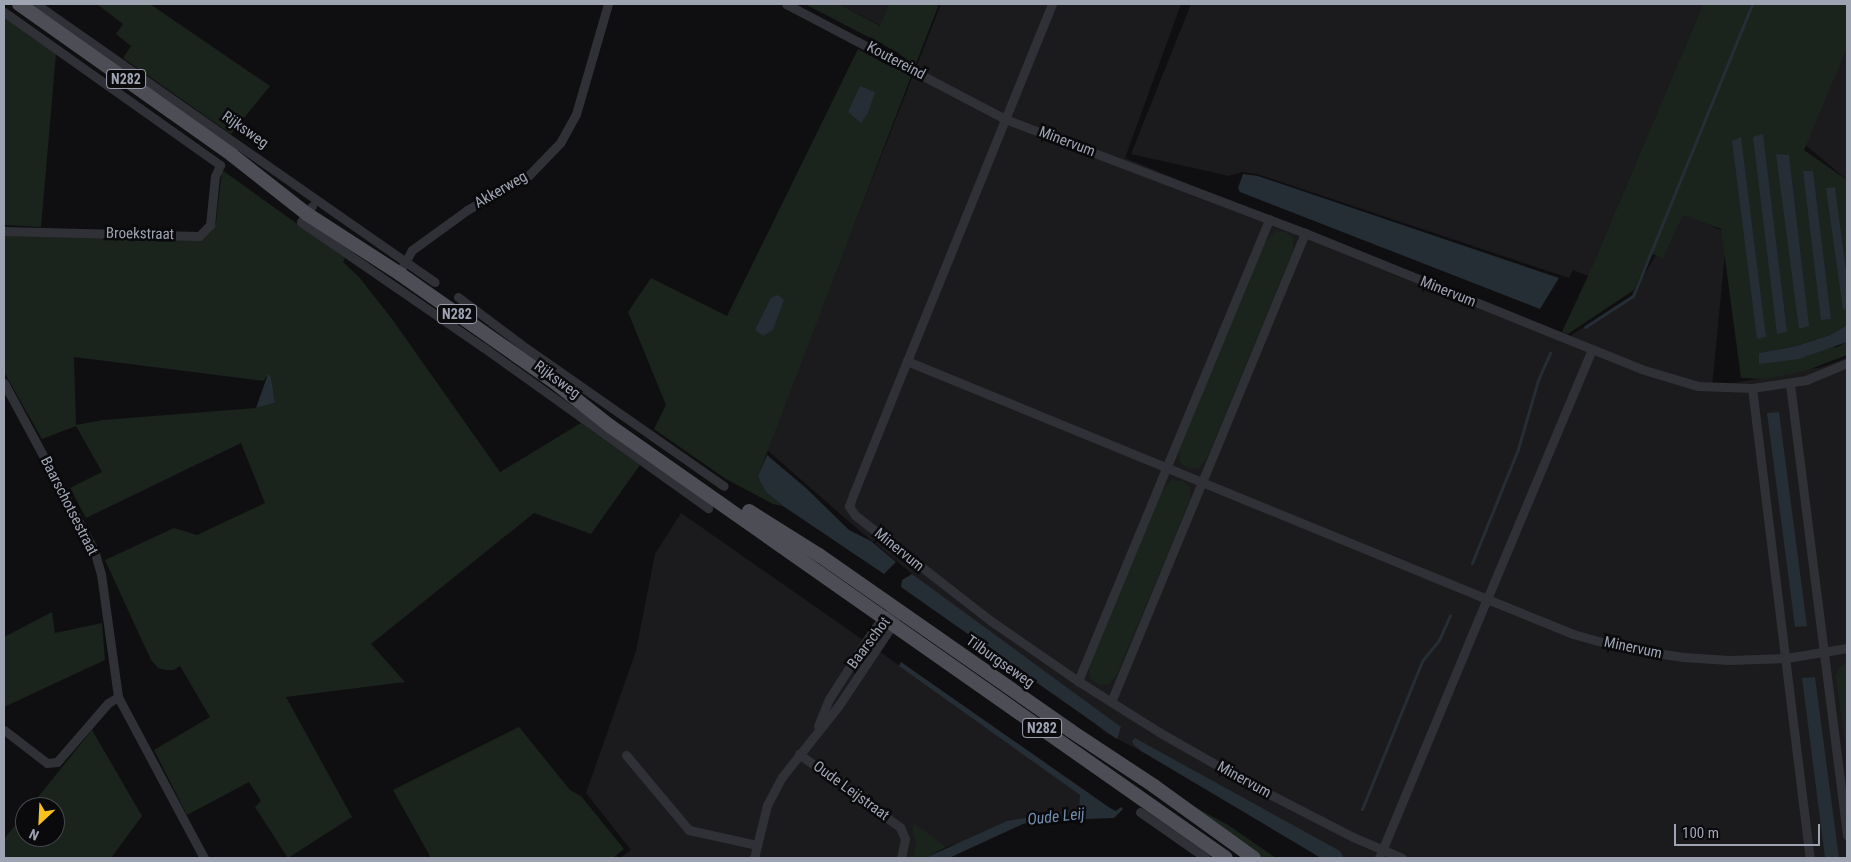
<!DOCTYPE html>
<html>
<head>
<meta charset="utf-8">
<style>
	body { margin:0 }
	#map { position:relative; width:1851px; height:862px; overflow:hidden; background:#0f0f11; font-family:"Roboto Condensed",sans-serif }
	div>[style] { position:absolute }
	.built>* { inset:0; background:#1b1b1e }
	.green>* { inset:0; background:#1b231d }
	.water>* { inset:0; background:#252d35 }
	.stream>* { height:3px; margin:-1.5px; padding:0 1.5px; transform-origin:1.5px; border-radius:1.5px; background:#252d35 }
	.street>* { height:9px; margin:-4.5px; padding:0 4.5px; transform-origin:4.5px; border-radius:4.5px; background:#303136 }
	.primary>* { height:14px; margin:-7px; padding:0 7px; transform-origin:7px; border-radius:7px; background:#4c4d55 }
	span { translate:-50% -50%; white-space:nowrap; text-align:center; line-height:1.15; -webkit-text-stroke:5px #0a0a0c; paint-order:stroke }
	.shield-label span { padding:1px 4px; background:#0a0a0c; border:1px solid; border-radius:4px; -webkit-text-stroke-width:0 }
	.shield-label { font-size:14px; color:#9fa4b3; font-weight:700 }
	.street-label { font-size:15px; color:#9fa4b3 }
	.water-label { font-size:16px; color:#738fb0; font-style:italic }
	.frame { position:absolute; inset:0; border:5px solid #9fa4b3; pointer-events:none }
	.north { position:absolute; left:15px; top:797px; width:50px; height:50px; box-sizing:border-box; background:#0a0a0c; border:1px solid #46484f; border-radius:50%; rotate:205deg; font-size:14px; font-weight:700; line-height:20px; text-align:center; color:#9fa4b3 }
	.north::after { content:''; display:block; margin:auto; width:18px; height:22px; background:#fbc21d; clip-path:polygon(50% 0,100% 100%,50% 72%,0 100%) }
	.scale { position:absolute; left:1674px; top:824px; width:146px; height:22px; box-sizing:border-box; border:2px solid #9fa4b3; border-top:0; padding-left:6px; font-size:15px; line-height:18px; white-space:nowrap; color:#9fa4b3; -webkit-text-stroke:4px #0a0a0c; paint-order:stroke }
</style>
</head>
<body>
<div id="map">
	<div class="built">
		<div style="clip-path:polygon(839px 4px,889px 4px,881px 26px)"></div>
		<div style="clip-path:polygon(941px 4px,1181px 4px,1125px 158px,1567px 338px,1631px 296px,1682px 212px,1727px 233px,1712px 387px,1822px 367px,1847px 358px,1847px 858px,1346px 858px,1106px 733px,854px 526px,766px 449px)"></div>
		<div style="clip-path:polygon(1191px 4px,1703px 4px,1588px 276px,1573px 270px,1569px 278px,1257px 174px,1242px 172px,1229px 176px,1131px 154px)"></div>
		<div style="clip-path:polygon(1847px 35px,1847px 180px,1803px 143px)"></div>
		<div style="clip-path:polygon(681px 513px,1092px 800px,1084px 811px,1039px 816px,946px 847px,925px 858px,620px 858px,631px 850px,586px 793px,636px 651px,655px 554px)"></div>
	</div>
	<div class="green">
		<div style="clip-path:polygon(97px 4px,150px 4px,270px 86px,231px 134px,123px 58px,131px 46px,116px 34px,123px 24px)"></div>
		<div style="clip-path:polygon(805px 4px,839px 4px,880px 26px,889px 4px,939px 4px,915px 66px,897px 52px)"></div>
		<div style="clip-path:polygon(1703px 4px,1847px 4px,1847px 48px,1804px 150px,1847px 180px,1847px 325px,1830px 335px,1796px 346px,1759px 353px,1837px 347px,1847px 342px,1847px 355px,1805px 371px,1764px 379px,1741px 378px,1721px 229px,1683px 215px,1663px 258px,1650px 253px,1634px 290px,1568px 334px,1562px 332px,1588px 276px)"></div>
		<div style="clip-path:polygon(4px 17px,56px 54px,41px 227px,4px 225px)"></div>
		<div style="clip-path:polygon(858px 49px,891px 67px,905px 70px,912px 74px,758px 476px,766px 492px,783px 506px,773px 504px,726px 479px,654px 429px,666px 405px,628px 312px,651px 278px,727px 316px)"></div>
		<div style="clip-path:polygon(evenodd,222px 170px,345px 258px,343px 262px,359px 277px,392px 319px,500px 472px,581px 423px,640px 465px,591px 534px,534px 513px,371px 644px,405px 682px,286px 697px,352px 817px,288px 858px,255px 807px,261px 801px,249px 782px,187px 815px,154px 750px,210px 717px,180px 666px,174px 670px,166px 670px,158px 668px,151px 660px,105px 560px,174px 528px,197px 535px,265px 503px,241px 443px,86px 518px,70px 488px,102px 472px,76px 426px,42px 439px,4px 372px,4px 232px,200px 239px,211px 232px,216px 222px,222px 170px,74px 357px,264px 381px,266px 377px,271px 377px,275px 403px,256px 408px,103px 420px,76px 425px,74px 357px)"></div>
		<div style="clip-path:polygon(1275px 231px,1286px 232px,1293px 238px,1293px 251px,1207px 458px,1199px 468px,1188px 469px,1180px 462px,1178px 447px,1263px 244px)"></div>
		<div style="clip-path:polygon(1171px 480px,1183px 481px,1190px 487px,1190px 500px,1117px 674px,1109px 684px,1098px 685px,1090px 678px,1089px 663px,1160px 493px)"></div>
		<div style="clip-path:polygon(52px 612px,55px 633px,102px 623px,105px 660px,4px 707px,4px 637px)"></div>
		<div style="clip-path:polygon(1847px 661px,1847px 758px,1836px 676px,1839px 668px)"></div>
		<div style="clip-path:polygon(519px 727px,570px 790px,581px 796px,624px 849px,613px 858px,431px 858px,393px 790px)"></div>
		<div style="clip-path:polygon(92px 730px,142px 816px,111px 858px,4px 858px,4px 839px,25px 813px,25px 837px,55px 837px,55px 807px,30px 807px)"></div>
		<div style="clip-path:polygon(1173px 795px,1228px 825px,1276px 858px,1261px 858px)"></div>
		<div style="clip-path:polygon(915px 824px,946px 847px,925px 858px,907px 858px,908px 856px,913px 858px,914px 855px,916px 842px,912px 829px)"></div>
	</div>
	<div class="water">
		<div style="clip-path:polygon(860px 86px,875px 92px,868px 113px,861px 123px,848px 112px)"></div>
		<div style="clip-path:polygon(1763px 134px,1787px 332px,1777px 334px,1753px 137px)"></div>
		<div style="clip-path:polygon(1741px 137px,1766px 337px,1757px 339px,1732px 141px)"></div>
		<div style="clip-path:polygon(1776px 154px,1789px 155px,1809px 326px,1799px 329px)"></div>
		<div style="clip-path:polygon(1803px 171px,1813px 171px,1831px 319px,1821px 320px)"></div>
		<div style="clip-path:polygon(1243px 174px,1258px 176px,1559px 278px,1540px 309px,1240px 192px,1238px 188px)"></div>
		<div style="clip-path:polygon(1835px 187px,1847px 278px,1847px 308px,1843px 310px,1826px 188px)"></div>
		<div style="clip-path:polygon(778px 295px,784px 300px,773px 330px,763px 336px,755px 330px,771px 298px)"></div>
		<div style="clip-path:polygon(1847px 325px,1847px 342px,1799px 359px,1759px 364px,1759px 353px,1796px 346px,1830px 335px)"></div>
		<div style="clip-path:polygon(268px 374px,271px 377px,275px 403px,256px 408px)"></div>
		<div style="clip-path:polygon(1779px 412px,1807px 626px,1795px 627px,1767px 413px)"></div>
		<div style="clip-path:polygon(767px 455px,806px 488px,849px 530px,871px 541px,896px 562px,884px 574px,783px 506px,766px 492px,760px 481px,758px 476px)"></div>
		<div style="clip-path:polygon(912px 574px,1121px 727px,1117px 739px,901px 587px,902px 580px)"></div>
		<div style="clip-path:polygon(901px 662px,1110px 808px,1116px 811px,1121px 807px,1123px 809px,1114px 818px,1035px 821px,1023px 824px,949px 858px,925px 858px,1007px 821px,1074px 810px,1079px 807px,1080px 795px,899px 666px)"></div>
		<div style="clip-path:polygon(1815px 677px,1839px 858px,1825px 858px,1802px 678px)"></div>
		<div style="clip-path:polygon(1135px 738px,1340px 851px,1344px 858px,1321px 858px,1141px 751px,1134px 745px,1132px 741px)"></div>
	</div>
	<div class="stream">
		<div style="left:1585px;top:327px;width:57px;rotate:-32.9deg"></div>
		<div style="left:1633px;top:296px;width:315px;rotate:-67.8deg"></div>
		<div style="left:1472px;top:563px;width:123px;rotate:-68deg"></div>
		<div style="left:1518px;top:449px;width:72px;rotate:-73.8deg"></div>
		<div style="left:1538px;top:380px;width:30px;rotate:-66deg"></div>
		<div style="left:1362px;top:809px;width:160px;rotate:-67.9deg"></div>
		<div style="left:1422px;top:661px;width:27px;rotate:-51deg"></div>
		<div style="left:1439px;top:640px;width:27px;rotate:-66deg"></div>
	</div>
	<div class="street">
		<div style="left:36px;top:4px;width:486px;rotate:34.9deg"></div>
		<div style="left:786px;top:4px;width:247px;rotate:27.7deg"></div>
		<div style="left:1005px;top:119px;width:321px;rotate:20.8deg"></div>
		<div style="left:1305px;top:233px;width:362px;rotate:22deg"></div>
		<div style="left:1641px;top:369px;width:59px;rotate:16.6deg"></div>
		<div style="left:1698px;top:386px;width:54px;rotate:2.1deg"></div>
		<div style="left:1752px;top:388px;width:55px;rotate:-8.4deg"></div>
		<div style="left:1806px;top:380px;width:44px;rotate:-22.5deg"></div>
		<div style="left:4px;top:12px;width:265px;rotate:35.3deg"></div>
		<div style="left:220px;top:165px;width:12px;rotate:114deg"></div>
		<div style="left:215px;top:176px;width:49px;rotate:95.8deg"></div>
		<div style="left:210px;top:225px;width:16px;rotate:135deg"></div>
		<div style="left:199px;top:236px;width:195px;rotate:-178.5deg"></div>
		<div style="left:312px;top:206px;width:19px;rotate:125deg"></div>
		<div style="left:301px;top:222px;width:221px;rotate:34.5deg"></div>
		<div style="left:483px;top:347px;width:277px;rotate:35.6deg"></div>
		<div style="left:403px;top:266px;width:18px;rotate:-61deg"></div>
		<div style="left:412px;top:250px;width:68px;rotate:-36deg"></div>
		<div style="left:467px;top:210px;width:71px;rotate:-29.4deg"></div>
		<div style="left:529px;top:175px;width:45px;rotate:-45.9deg"></div>
		<div style="left:560px;top:143px;width:33px;rotate:-61deg"></div>
		<div style="left:576px;top:114px;width:115px;rotate:-73.8deg"></div>
		<div style="left:458px;top:297px;width:85px;rotate:36.9deg"></div>
		<div style="left:526px;top:348px;width:241px;rotate:34.9deg"></div>
		<div style="left:907px;top:361px;width:385px;rotate:-67.9deg"></div>
		<div style="left:4px;top:383px;width:190px;rotate:61.7deg"></div>
		<div style="left:94px;top:550px;width:25px;rotate:74deg"></div>
		<div style="left:101px;top:574px;width:124px;rotate:82.1deg"></div>
		<div style="left:118px;top:697px;width:183px;rotate:61.9deg"></div>
		<div style="left:1790px;top:384px;width:455px;rotate:82.8deg"></div>
		<div style="left:1752px;top:388px;width:474px;rotate:83deg"></div>
		<div style="left:1078px;top:681px;width:500px;rotate:-67.5deg"></div>
		<div style="left:1111px;top:702px;width:508px;rotate:-67.53deg"></div>
		<div style="left:818px;top:726px;width:29px;rotate:-68deg"></div>
		<div style="left:829px;top:699px;width:83px;rotate:-57.3deg"></div>
		<div style="left:874px;top:629px;width:16px;rotate:-50deg"></div>
		<div style="left:884px;top:617px;width:16px;rotate:-30deg"></div>
		<div style="left:4px;top:730px;width:54px;rotate:37.5deg"></div>
		<div style="left:47px;top:763px;width:10px;rotate:-6deg"></div>
		<div style="left:57px;top:762px;width:78px;rotate:-49.2deg"></div>
		<div style="left:108px;top:703px;width:12px;rotate:-31deg"></div>
		<div style="left:799px;top:754px;width:125px;rotate:35.9deg"></div>
		<div style="left:900px;top:827px;width:13px;rotate:67deg"></div>
		<div style="left:905px;top:839px;width:19px;rotate:102deg"></div>
		<div style="left:626px;top:755px;width:98px;rotate:50deg"></div>
		<div style="left:689px;top:830px;width:70px;rotate:12.4deg"></div>
		<div style="left:1140px;top:812px;width:80px;rotate:34.9deg"></div>
		<div style="left:754px;top:858px;width:55px;rotate:-76.2deg"></div>
		<div style="left:767px;top:805px;width:32px;rotate:-62deg"></div>
		<div style="left:782px;top:777px;width:92px;rotate:-51.6deg"></div>
		<div style="left:839px;top:705px;width:101px;rotate:-56.3deg"></div>
		<div style="left:1379px;top:858px;width:281px;rotate:-67.4deg"></div>
		<div style="left:1487px;top:599px;width:93px;rotate:22.1deg"></div>
		<div style="left:1573px;top:634px;width:52px;rotate:15.6deg"></div>
		<div style="left:1623px;top:648px;width:61px;rotate:8.5deg"></div>
		<div style="left:1683px;top:657px;width:46px;rotate:3.7deg"></div>
		<div style="left:1729px;top:660px;width:57px;rotate:-2deg"></div>
		<div style="left:1786px;top:658px;width:62px;rotate:-9.3deg"></div>
		<div style="left:1402px;top:858px;width:53px;rotate:-156.8deg"></div>
		<div style="left:1353px;top:837px;width:116px;rotate:-152.8deg"></div>
		<div style="left:1250px;top:784px;width:105px;rotate:-150.3deg"></div>
		<div style="left:1159px;top:732px;width:96px;rotate:-147.8deg"></div>
		<div style="left:1078px;top:681px;width:106px;rotate:-145.4deg"></div>
		<div style="left:991px;top:621px;width:172px;rotate:-142.1deg"></div>
		<div style="left:855px;top:515px;width:11px;rotate:-124deg"></div>
		<div style="left:849px;top:506px;width:12px;rotate:-70deg"></div>
		<div style="left:853px;top:495px;width:144px;rotate:-68.1deg"></div>
		<div style="left:907px;top:361px;width:627px;rotate:22.31deg"></div>
		<div style="left:1487px;top:599px;width:269px;rotate:-67.2deg"></div>
	</div>
	<div class="primary">
		<div style="left:19px;top:4px;width:261px;rotate:35.3deg"></div>
		<div style="left:232px;top:155px;width:95px;rotate:38.2deg"></div>
		<div style="left:307px;top:214px;width:111px;rotate:32.8deg"></div>
		<div style="left:400px;top:274px;width:187px;rotate:35deg"></div>
		<div style="left:553px;top:381px;width:73px;rotate:38.3deg"></div>
		<div style="left:610px;top:426px;width:752px;rotate:35.04deg"></div>
		<div style="left:749px;top:511px;width:83px;rotate:32.2deg"></div>
		<div style="left:819px;top:555px;width:307px;rotate:34.9deg"></div>
		<div style="left:1071px;top:731px;width:100px;rotate:33.5deg"></div>
		<div style="left:1154px;top:786px;width:123px;rotate:35.8deg"></div>
	</div>
	<div class="shield-label">
		<span style="left:126px;top:79px">N282</span>
		<span style="left:457px;top:314px">N282</span>
		<span style="left:1042px;top:728px">N282</span>
	</div>
	<div class="street-label">
		<span style="left:896px;top:61px;rotate:28deg">Koutereind</span>
		<span style="left:245px;top:130px;rotate:35deg">Rijksweg</span>
		<span style="left:1067px;top:142px;rotate:21deg">Minervum</span>
		<span style="left:501px;top:190px;rotate:-30deg">Akkerweg</span>
		<span style="left:140px;top:234px;rotate:1deg">Broekstraat</span>
		<span style="left:1448px;top:292px;rotate:22deg">Minervum</span>
		<span style="left:557px;top:380px;rotate:36deg">Rijksweg</span>
		<span style="left:69px;top:506px;rotate:63deg">Baarschotsestraat</span>
		<span style="left:899px;top:550px;rotate:39deg">Minervum</span>
		<span style="left:869px;top:643px;rotate:-53deg">Baarschot</span>
		<span style="left:1633px;top:648px;rotate:12deg">Minervum</span>
		<span style="left:1000px;top:662px;rotate:35deg">Tilburgseweg</span>
		<span style="left:1244px;top:780px;rotate:29deg">Minervum</span>
		<span style="left:851px;top:791px;rotate:36deg">Oude Leijstraat</span>
	</div>
	<div class="water-label">
		<span style="left:1056px;top:817px;rotate:-6deg">Oude Leij</span>
	</div>
	<div class="frame"></div>
	<div class="north">N</div>
	<div class="scale">100 m</div>
</div>
</body>
</html>
